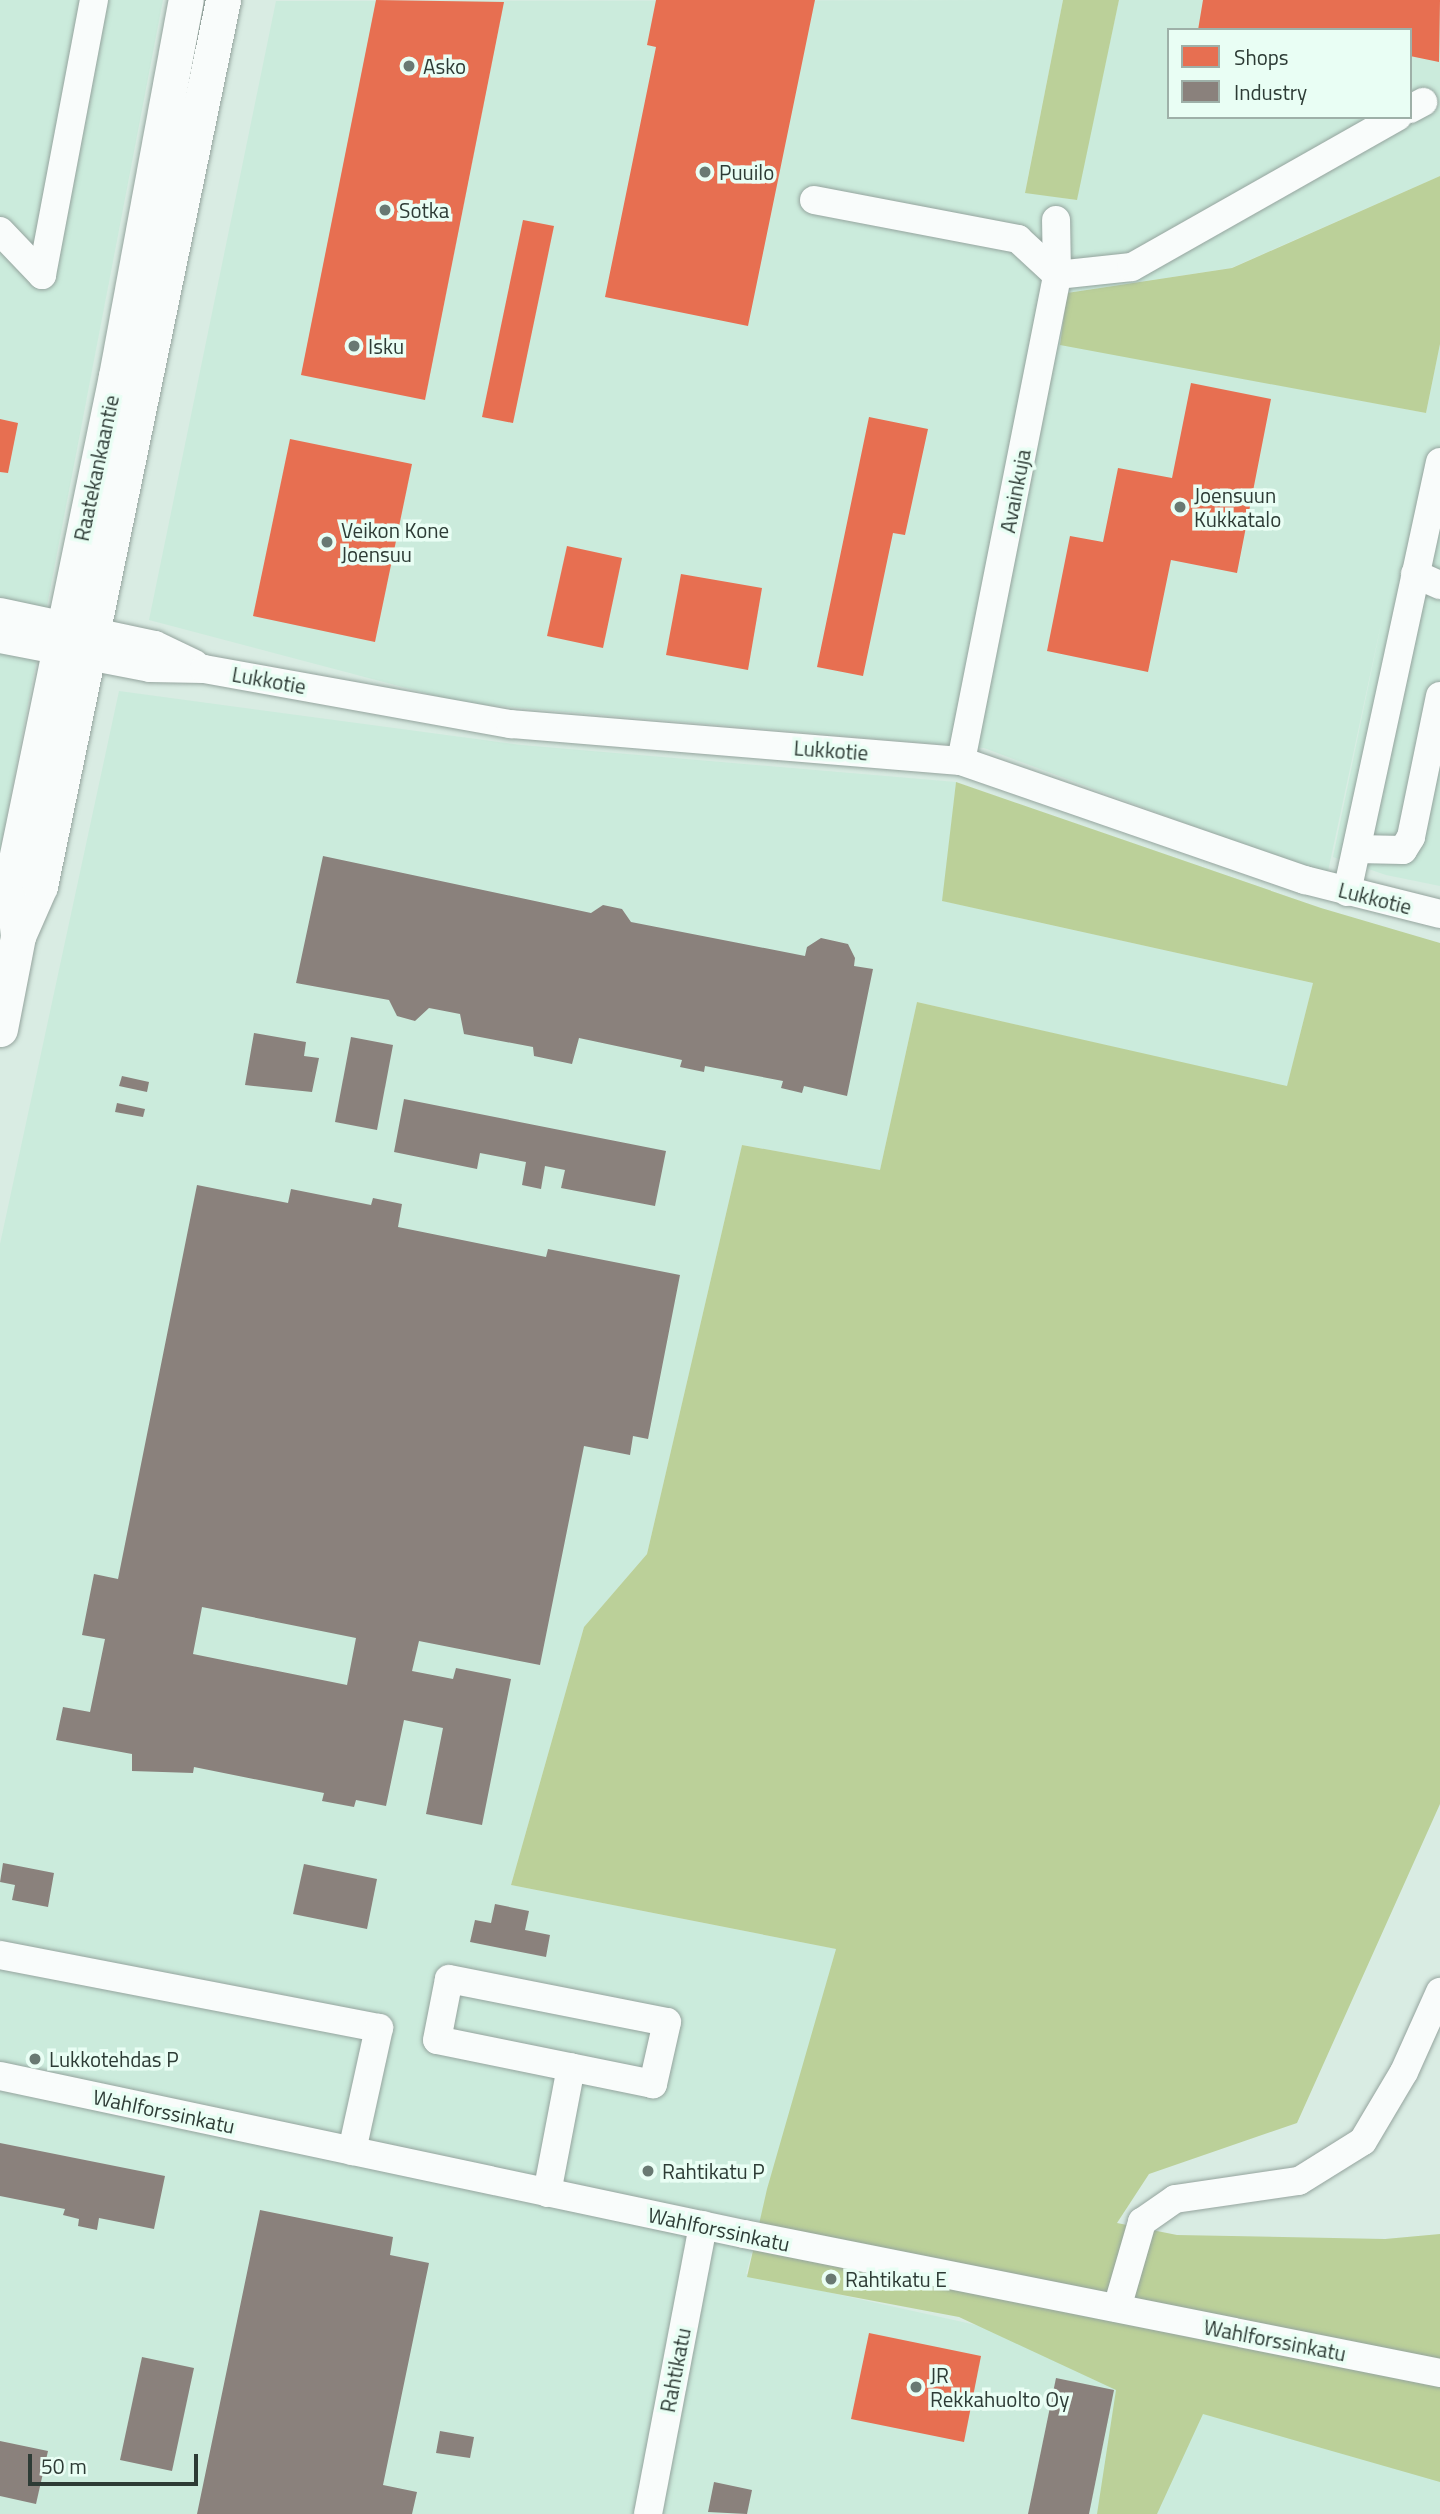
<!DOCTYPE html>
<html>
<head>
<meta charset="utf-8">
<style>
	body { margin:0 }
	#map { position:relative; width:1440px; height:2514px; overflow:hidden; background:#d9ece3; font-family:"Titillium Web",sans-serif }
	div>[style] { position:absolute }
	.built>* { inset:0; background:#cbebdc }
	.forest>* { inset:0; background:#bbd099 }
	.shops>* { inset:0; background:#e76f51 }
	.industry>* { inset:0; background:#8a817c }
	.roads { filter:drop-shadow(0 0 2px #95a49e) drop-shadow(0 0 2px #95a49e) }
	.minor>* { height:28px; margin:-14px; padding:0 14px; transform-origin:14px; border-radius:14px; background:#f9fcfb }
	.major>* { height:35px; margin:-17.5px; padding:0 17.5px; transform-origin:17.5px; border-radius:17.5px; background:#f9fcfb }
	.dots>* { width:19px; height:19px; translate:-50% -50%; box-sizing:border-box; border:4px solid #e9fef4; border-radius:50% }
	span { translate:-50% -50%; white-space:nowrap; text-align:center; line-height:1.15; -webkit-text-stroke:7px #e9fef4; paint-order:stroke }
	.poi-label { font-size:21px; color:#2d3b35 }
	.left { translate:0 -50%; text-align:left }
	.street-label { font-size:21px; color:#2d3b35 }
	.legend { position:absolute; left:1167px; top:28px; width:245px; height:91px; box-sizing:border-box; background:#e9fef4; border:2px solid #9eb0a8; margin:0; padding:9px 12px; list-style:none; font-size:21px; color:#2d3b35 }
	.legend li { display:flex; align-items:center; gap:14px; height:35px }
	.legend b { width:35px; border:2px solid #9eb0a8 }
	.scale { position:absolute; left:28px; top:2454px; width:170px; height:32px; box-sizing:border-box; border:4px solid #2d3b35; border-top:0; padding-left:9px; font-size:21px; line-height:24px; white-space:nowrap; color:#2d3b35; -webkit-text-stroke:5px #e9fef4; paint-order:stroke }
</style>
</head>
<body>
<div id="map">
	<div class="built">
		<div style="clip-path:polygon(0 0,163px 0,0 851px)"></div>
		<div style="clip-path:polygon(evenodd,1063px 0,1025px 192px,1076px 200px,1119px 0,1440px 0,1440px 176px,1231px 268px,1067px 293px,1060px 344px,1426px 413px,1440px 344px,1440px 886px,1386px 875px,1333px 857px,1384px 610px,1327px 876px,984px 748px,463px 703px,149px 620px,276px 1px,1063px 0,1169px 30px,1410px 30px,1410px 117px,1169px 117px,1169px 30px)"></div>
		<div style="clip-path:polygon(119px 691px,521px 745px,956px 782px,943px 901px,1313px 983px,1287px 1087px,917px 1002px,880px 1170px,742px 1145px,647px 1554px,584px 1627px,511px 1885px,836px 1949px,746px 2274px,1440px 2428px,1440px 2514px,0 2514px,0 1244px)"></div>
	</div>
	<div class="forest">
		<div style="clip-path:polygon(1063px 0,1119px 0,1077px 200px,1025px 193px)"></div>
		<div style="clip-path:polygon(1440px 176px,1440px 344px,1426px 413px,1060px 345px,1067px 293px,1232px 268px)"></div>
		<div style="clip-path:polygon(956px 782px,1321px 908px,1440px 943px,1440px 1804px,1297px 2123px,1149px 2174px,1117px 2223px,1177px 2235px,1385px 2239px,1440px 2234px,1440px 2482px,1203px 2414px,1157px 2514px,1097px 2514px,1116px 2390px,959px 2317px,747px 2277px,767px 2189px,836px 1949px,511px 1885px,584px 1627px,647px 1554px,742px 1145px,880px 1170px,917px 1002px,1287px 1086px,1313px 983px,942px 901px)"></div>
	</div>
	<div class="shops">
		<div style="clip-path:polygon(376px 0,504px 2px,425px 400px,301px 375px)"></div>
		<div style="clip-path:polygon(656px 0,815px 0,748px 326px,605px 297px,656px 47px,647px 45px)"></div>
		<div style="clip-path:polygon(1203px 0,1440px 0,1439px 62px,1410px 56px,1410px 30px,1198px 30px)"></div>
		<div style="clip-path:polygon(523px 220px,554px 226px,513px 423px,482px 417px)"></div>
		<div style="clip-path:polygon(1191px 383px,1271px 399px,1237px 573px,1171px 560px,1148px 672px,1047px 651px,1070px 536px,1103px 542px,1118px 468px,1172px 478px)"></div>
		<div style="clip-path:polygon(869px 417px,928px 429px,905px 535px,893px 533px,863px 676px,817px 667px)"></div>
		<div style="clip-path:polygon(0 419px,18px 423px,8px 473px,0 472px)"></div>
		<div style="clip-path:polygon(290px 439px,412px 464px,375px 642px,253px 616px)"></div>
		<div style="clip-path:polygon(567px 546px,622px 558px,603px 648px,547px 636px)"></div>
		<div style="clip-path:polygon(681px 574px,762px 588px,748px 670px,666px 655px)"></div>
		<div style="clip-path:polygon(869px 2333px,981px 2356px,964px 2442px,851px 2419px)"></div>
	</div>
	<div class="industry">
		<div style="clip-path:polygon(323px 856px,591px 913px,603px 905px,622px 909px,631px 922px,805px 956px,807px 947px,821px 938px,848px 944px,855px 958px,854px 966px,873px 969px,847px 1096px,804px 1086px,802px 1093px,781px 1088px,783px 1081px,705px 1066px,704px 1072px,680px 1067px,682px 1060px,579px 1038px,572px 1064px,534px 1056px,533px 1047px,464px 1034px,460px 1014px,429px 1008px,415px 1021px,397px 1016px,389px 1000px,296px 983px)"></div>
		<div style="clip-path:polygon(254px 1033px,306px 1042px,304px 1056px,319px 1058px,312px 1092px,245px 1085px)"></div>
		<div style="clip-path:polygon(351px 1037px,393px 1045px,377px 1130px,335px 1122px)"></div>
		<div style="clip-path:polygon(122px 1076px,149px 1082px,147px 1092px,119px 1086px)"></div>
		<div style="clip-path:polygon(404px 1099px,666px 1151px,655px 1206px,561px 1188px,565px 1170px,545px 1166px,541px 1189px,522px 1185px,526px 1162px,480px 1153px,477px 1169px,394px 1152px)"></div>
		<div style="clip-path:polygon(117px 1103px,145px 1109px,143px 1117px,115px 1112px)"></div>
		<div style="clip-path:polygon(evenodd,197px 1185px,288px 1203px,291px 1189px,371px 1205px,373px 1198px,402px 1204px,398px 1227px,546px 1257px,548px 1249px,680px 1275px,648px 1439px,633px 1436px,630px 1455px,584px 1446px,540px 1665px,419px 1641px,412px 1671px,453px 1679px,456px 1668px,511px 1679px,482px 1825px,426px 1814px,443px 1728px,404px 1720px,386px 1806px,356px 1800px,354px 1807px,322px 1801px,324px 1793px,194px 1767px,193px 1773px,132px 1771px,132px 1754px,56px 1740px,63px 1707px,90px 1712px,105px 1639px,82px 1635px,94px 1574px,118px 1579px,197px 1185px,202px 1607px,356px 1638px,347px 1685px,193px 1654px,202px 1607px)"></div>
		<div style="clip-path:polygon(3px 1863px,54px 1873px,48px 1907px,12px 1900px,15px 1885px,0 1882px)"></div>
		<div style="clip-path:polygon(304px 1864px,377px 1879px,367px 1929px,293px 1914px)"></div>
		<div style="clip-path:polygon(495px 1904px,529px 1911px,525px 1930px,550px 1935px,546px 1957px,470px 1942px,475px 1920px,491px 1923px)"></div>
		<div style="clip-path:polygon(0 2143px,165px 2176px,154px 2229px,99px 2218px,97px 2230px,78px 2226px,79px 2219px,63px 2215px,65px 2209px,0 2196px)"></div>
		<div style="clip-path:polygon(260px 2210px,393px 2237px,390px 2255px,429px 2263px,383px 2485px,417px 2492px,412px 2514px,197px 2514px)"></div>
		<div style="clip-path:polygon(142px 2357px,194px 2368px,172px 2471px,120px 2460px)"></div>
		<div style="clip-path:polygon(1056px 2378px,1114px 2390px,1089px 2514px,1028px 2514px)"></div>
		<div style="clip-path:polygon(440px 2431px,474px 2437px,470px 2458px,436px 2453px)"></div>
		<div style="clip-path:polygon(0 2441px,48px 2451px,36px 2504px,0 2496px)"></div>
		<div style="clip-path:polygon(714px 2482px,752px 2490px,747px 2514px,708px 2512px)"></div>
	</div>
	<div class="roads">
		<div class="minor">
			<div style="left:1410px;top:109px;width:15px;rotate:-28deg"></div>
			<div style="left:814px;top:200px;width:208px;rotate:10.8deg"></div>
			<div style="left:1018px;top:239px;width:53px;rotate:42.7deg"></div>
			<div style="left:1057px;top:275px;width:75px;rotate:-6.1deg"></div>
			<div style="left:1132px;top:267px;width:305px;rotate:-29.5deg"></div>
			<div style="left:0;top:231px;width:61px;rotate:46.3deg"></div>
			<div style="left:42px;top:275px;width:280px;rotate:-79.3deg"></div>
			<div style="left:1415px;top:574px;width:27px;rotate:24deg"></div>
			<div style="left:0;top:612px;width:158px;rotate:12deg"></div>
			<div style="left:155px;top:645px;width:44px;rotate:25.4deg"></div>
			<div style="left:0;top:639px;width:153px;rotate:10.9deg"></div>
			<div style="left:150px;top:668px;width:54px;rotate:1.1deg"></div>
			<div style="left:204px;top:669px;width:312px;rotate:10.2deg"></div>
			<div style="left:511px;top:724px;width:452px;rotate:4.7deg"></div>
			<div style="left:961px;top:761px;width:364px;rotate:19.1deg"></div>
			<div style="left:1305px;top:880px;width:139px;rotate:14.1deg"></div>
			<div style="left:961px;top:761px;width:495px;rotate:-78.8deg"></div>
			<div style="left:1057px;top:275px;width:55px;rotate:-91deg"></div>
			<div style="left:1357px;top:849px;width:46px;rotate:1.2deg"></div>
			<div style="left:1403px;top:850px;width:15px;rotate:-58deg"></div>
			<div style="left:1411px;top:837px;width:144px;rotate:-78.4deg"></div>
			<div style="left:1347px;top:892px;width:440px;rotate:-77.8deg"></div>
			<div style="left:0;top:1955px;width:386px;rotate:10.9deg"></div>
			<div style="left:379px;top:2028px;width:126px;rotate:102.4deg"></div>
			<div style="left:449px;top:1979px;width:222px;rotate:11.2deg"></div>
			<div style="left:667px;top:2022px;width:64px;rotate:102.7deg"></div>
			<div style="left:653px;top:2084px;width:220px;rotate:-168.5deg"></div>
			<div style="left:437px;top:2040px;width:62px;rotate:-78.9deg"></div>
			<div style="left:0;top:2076px;width:761px;rotate:11.99deg"></div>
			<div style="left:744px;top:2234px;width:710px;rotate:11.29deg"></div>
			<div style="left:547px;top:2193px;width:128px;rotate:-79.2deg"></div>
			<div style="left:1117px;top:2308px;width:90px;rotate:-73.8deg"></div>
			<div style="left:1142px;top:2222px;width:40px;rotate:-34.9deg"></div>
			<div style="left:1175px;top:2199px;width:125px;rotate:-8.3deg"></div>
			<div style="left:1299px;top:2181px;width:75px;rotate:-32deg"></div>
			<div style="left:1363px;top:2141px;width:80px;rotate:-59.3deg"></div>
			<div style="left:1404px;top:2072px;width:88px;rotate:-65.8deg"></div>
			<div style="left:648px;top:2514px;width:294px;rotate:-79.2deg"></div>
		</div>
		<div class="major">
			<div style="left:18px;top:936px;width:57px;rotate:-96deg"></div>
			<div style="left:12px;top:879px;width:514px;rotate:-78.32deg"></div>
			<div style="left:116px;top:376px;width:382px;rotate:-79.5deg"></div>
			<div style="left:0;top:1029px;width:95px;rotate:-79deg"></div>
			<div style="left:18px;top:936px;width:55px;rotate:-66.3deg"></div>
			<div style="left:40px;top:886px;width:905px;rotate:-78.33deg"></div>
		</div>
	</div>
	<div class="dots">
		<div style="left:409px;top:66px;background:#697972"></div>
		<div style="left:705px;top:172px;background:#697972"></div>
		<div style="left:385px;top:210px;background:#697972"></div>
		<div style="left:354px;top:346px;background:#697972"></div>
		<div style="left:1180px;top:507px;background:#697972"></div>
		<div style="left:327px;top:542px;background:#697972"></div>
		<div style="left:35px;top:2059px;background:#697972"></div>
		<div style="left:648px;top:2171px;background:#697972"></div>
		<div style="left:831px;top:2279px;background:#697972"></div>
		<div style="left:916px;top:2387px;background:#697972"></div>
	</div>
	<div class="poi-label">
		<span class="left" style="left:423px;top:66px">Asko</span>
		<span class="left" style="left:719px;top:172px">Puuilo</span>
		<span class="left" style="left:399px;top:210px">Sotka</span>
		<span class="left" style="left:368px;top:346px">Isku</span>
		<span class="left" style="left:1194px;top:507px">Joensuun<br>Kukkatalo</span>
		<span class="left" style="left:341px;top:542px">Veikon Kone<br>Joensuu</span>
		<span class="left" style="left:49px;top:2059px">Lukkotehdas P</span>
		<span class="left" style="left:662px;top:2171px">Rahtikatu P</span>
		<span class="left" style="left:845px;top:2279px">Rahtikatu E</span>
		<span class="left" style="left:930px;top:2387px">JR<br>Rekkahuolto Oy</span>
	</div>
	<div class="street-label">
		<span style="left:96px;top:468px;rotate:-78deg">Raatekankaantie</span>
		<span style="left:1015px;top:491px;rotate:-79deg">Avainkuja</span>
		<span style="left:269px;top:680px;rotate:10deg">Lukkotie</span>
		<span style="left:831px;top:750px;rotate:4deg">Lukkotie</span>
		<span style="left:1375px;top:898px;rotate:14deg">Lukkotie</span>
		<span style="left:164px;top:2111px;rotate:12deg">Wahlforssinkatu</span>
		<span style="left:719px;top:2229px;rotate:12deg">Wahlforssinkatu</span>
		<span style="left:1275px;top:2340px;rotate:11deg">Wahlforssinkatu</span>
		<span style="left:675px;top:2370px;rotate:-79deg">Rahtikatu</span>
	</div>
	<ul class="legend">
	<li><b style="height:19px;background:#e76f51"></b>Shops</li>
	<li><b style="height:19px;background:#8a817c"></b>Industry</li>
	</ul>
	<div class="scale">50 m</div>
</div>
</body>
</html>
